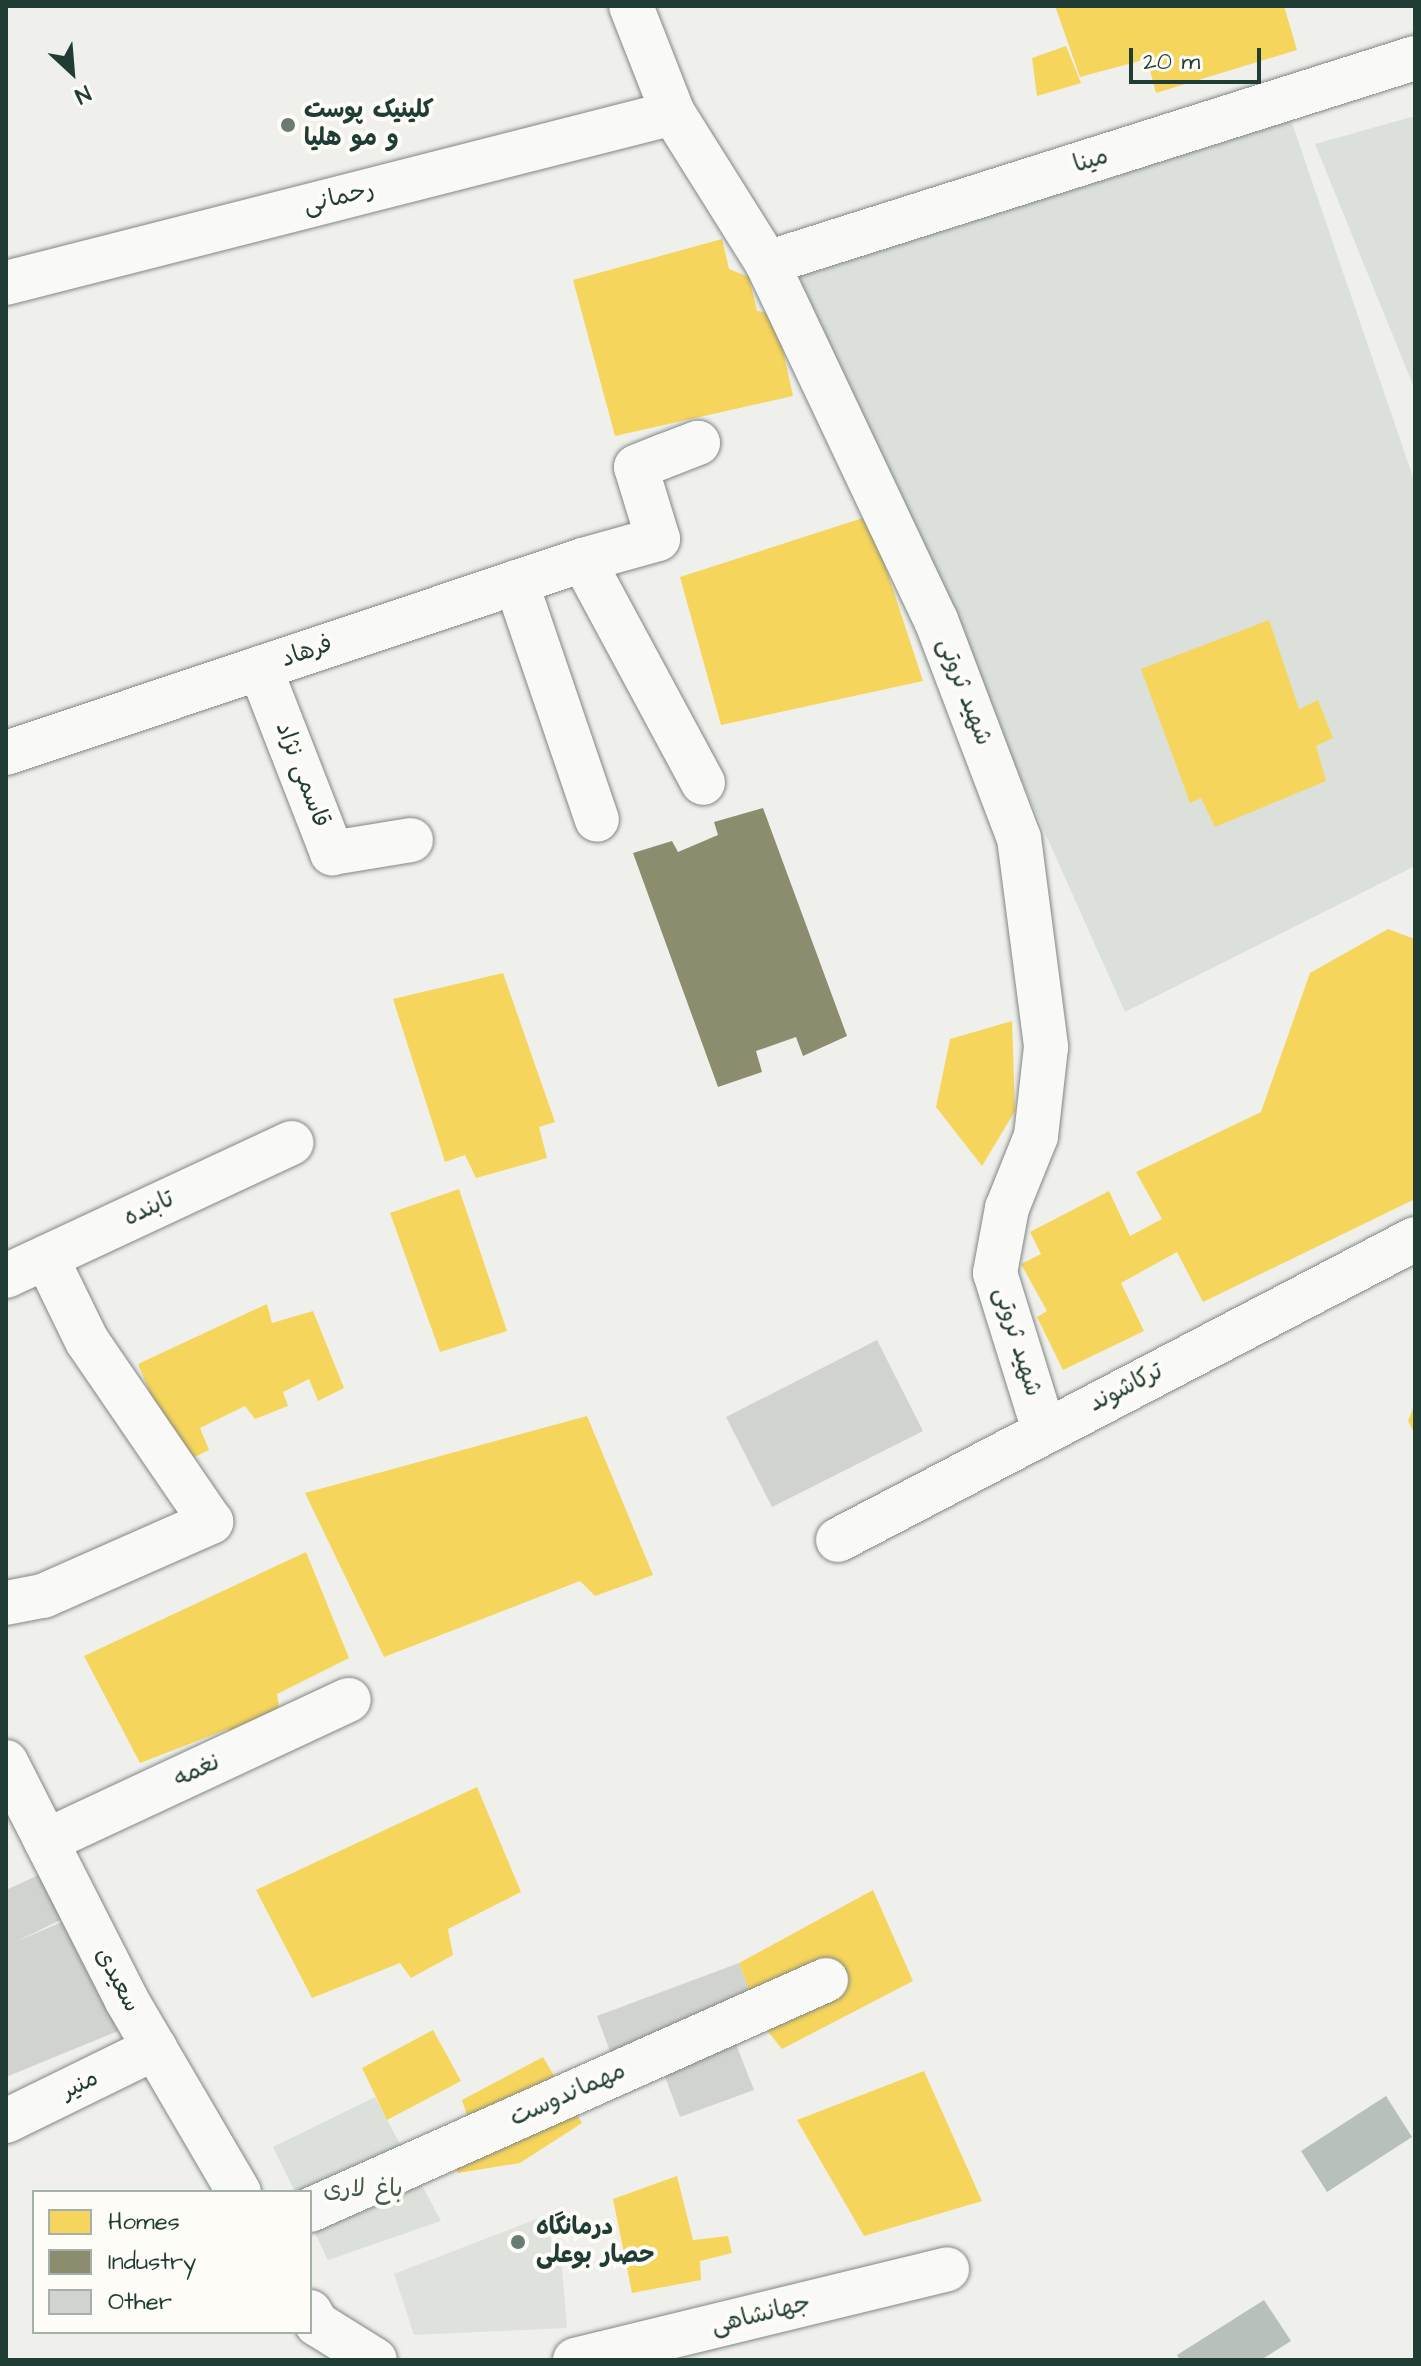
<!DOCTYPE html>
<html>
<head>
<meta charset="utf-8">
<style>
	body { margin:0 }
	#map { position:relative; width:1421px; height:2366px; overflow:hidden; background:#eff0ec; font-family:"Architects Daughter","Playpen Sans Arabic",sans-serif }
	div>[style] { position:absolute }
	.built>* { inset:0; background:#dee1dc }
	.green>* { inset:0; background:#dce0db }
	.water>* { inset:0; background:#b7c0ba }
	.homes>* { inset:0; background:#f6d55c }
	.industry>* { inset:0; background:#8c8c6e }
	.building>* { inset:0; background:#d1d3d0 }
	.roads { filter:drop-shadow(0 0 2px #828885) drop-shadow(0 0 2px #828885) }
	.minor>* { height:44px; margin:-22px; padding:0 22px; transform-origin:22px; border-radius:22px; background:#f9f9f7 }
	.dots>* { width:22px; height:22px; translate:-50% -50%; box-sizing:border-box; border:4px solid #fdfcf7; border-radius:50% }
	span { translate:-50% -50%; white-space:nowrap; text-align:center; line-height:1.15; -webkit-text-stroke:8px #fdfcf7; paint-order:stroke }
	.poi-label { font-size:24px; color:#1f3d34; font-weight:700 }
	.left { translate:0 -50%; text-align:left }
	.street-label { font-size:24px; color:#1f3d34 }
	.park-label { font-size:24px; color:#425b53 }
	.frame { position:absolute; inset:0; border:8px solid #1f3d34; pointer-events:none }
	.legend { position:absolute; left:32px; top:2190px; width:280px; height:144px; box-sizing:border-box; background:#fdfcf7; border:2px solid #a4b0a9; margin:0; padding:10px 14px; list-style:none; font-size:24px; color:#1f3d34 }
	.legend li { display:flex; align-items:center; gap:16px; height:40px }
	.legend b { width:40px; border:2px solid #a4b0a9 }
	.north { position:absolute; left:32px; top:32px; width:80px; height:80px; -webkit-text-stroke:6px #fdfcf7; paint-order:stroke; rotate:154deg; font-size:22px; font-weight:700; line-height:32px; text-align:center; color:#1f3d34 }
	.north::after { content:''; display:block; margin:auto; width:28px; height:36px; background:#1f3d34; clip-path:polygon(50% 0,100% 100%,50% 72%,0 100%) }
	.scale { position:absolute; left:1129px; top:48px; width:132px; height:36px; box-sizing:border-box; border:4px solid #1f3d34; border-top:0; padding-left:10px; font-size:24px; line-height:28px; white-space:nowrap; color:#1f3d34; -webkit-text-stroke:6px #fdfcf7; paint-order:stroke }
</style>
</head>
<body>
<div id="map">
	<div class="built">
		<div style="clip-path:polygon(557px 2211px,567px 2328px,414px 2335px,394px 2274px)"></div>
	</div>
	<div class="green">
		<div style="clip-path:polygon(1289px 114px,1415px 483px,1415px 866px,1125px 1012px,795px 273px)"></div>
		<div style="clip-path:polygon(1415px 116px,1415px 390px,1315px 144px)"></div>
		<div style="clip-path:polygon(375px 2097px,441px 2221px,328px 2260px,310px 2223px,310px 2192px,295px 2192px,273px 2147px)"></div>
	</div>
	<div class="water">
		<div style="clip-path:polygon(1386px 2096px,1412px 2137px,1327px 2192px,1301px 2151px)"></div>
		<div style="clip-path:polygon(1264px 2300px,1291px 2341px,1261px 2360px,1180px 2360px,1177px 2355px)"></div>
	</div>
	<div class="homes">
		<div style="clip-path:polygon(1055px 6px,1284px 6px,1297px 50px,1156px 93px,1147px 59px,1080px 77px)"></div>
		<div style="clip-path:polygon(1066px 46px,1081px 83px,1037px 96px,1032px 58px)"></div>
		<div style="clip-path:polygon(722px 239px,729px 269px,749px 277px,757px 311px,775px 314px,793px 396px,615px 436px,573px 280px)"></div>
		<div style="clip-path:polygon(869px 516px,923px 681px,721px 725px,680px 577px)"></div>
		<div style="clip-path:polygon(1269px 620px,1299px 709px,1318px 700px,1333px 738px,1316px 746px,1326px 781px,1215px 827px,1201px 798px,1190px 803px,1141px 669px)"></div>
		<div style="clip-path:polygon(1388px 929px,1415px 939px,1415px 1199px,1203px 1302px,1177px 1252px,1121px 1283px,1144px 1331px,1063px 1370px,1037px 1317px,1047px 1311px,1021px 1264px,1041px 1254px,1030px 1232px,1109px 1191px,1130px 1236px,1162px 1219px,1136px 1172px,1261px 1112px,1310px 973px)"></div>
		<div style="clip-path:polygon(503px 973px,555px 1122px,539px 1127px,547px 1158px,476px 1178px,465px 1155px,445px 1162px,393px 999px)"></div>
		<div style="clip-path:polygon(1012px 1021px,1015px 1111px,982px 1166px,936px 1107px,950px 1039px)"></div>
		<div style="clip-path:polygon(459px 1189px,507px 1331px,440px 1352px,390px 1213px)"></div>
		<div style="clip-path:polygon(267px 1304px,272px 1323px,313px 1311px,344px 1388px,318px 1401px,309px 1379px,283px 1392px,288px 1406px,255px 1419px,245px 1406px,200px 1428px,209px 1450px,180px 1464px,138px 1364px)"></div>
		<div style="clip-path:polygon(1415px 1403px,1415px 1434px,1408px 1421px)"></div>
		<div style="clip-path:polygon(587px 1416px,653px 1575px,595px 1596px,580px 1581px,384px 1657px,305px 1493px)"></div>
		<div style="clip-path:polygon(306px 1552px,349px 1658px,277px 1694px,281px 1721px,239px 1744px,228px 1729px,140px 1763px,84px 1656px)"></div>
		<div style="clip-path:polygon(477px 1787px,521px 1892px,448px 1929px,453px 1955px,411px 1978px,400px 1963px,312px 1998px,256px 1890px)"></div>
		<div style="clip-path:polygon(873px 1890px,913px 1981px,782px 2049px,761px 2023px,739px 1963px)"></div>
		<div style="clip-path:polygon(433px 2030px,461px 2081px,387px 2120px,362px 2068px)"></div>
		<div style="clip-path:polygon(543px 2057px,582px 2123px,520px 2163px,458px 2173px,445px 2153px,472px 2131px,462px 2100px)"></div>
		<div style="clip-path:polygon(924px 2071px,982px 2201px,864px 2236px,797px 2120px)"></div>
		<div style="clip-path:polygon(677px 2176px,693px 2240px,728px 2236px,732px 2253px,700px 2261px,701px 2280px,632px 2293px,613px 2199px)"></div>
	</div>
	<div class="industry">
		<div style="clip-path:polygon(763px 808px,847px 1036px,803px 1056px,796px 1037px,756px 1051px,762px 1072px,718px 1087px,633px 853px,672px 841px,678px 852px,718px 835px,714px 822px)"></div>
	</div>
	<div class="building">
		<div style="clip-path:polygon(877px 1340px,923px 1431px,772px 1507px,726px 1417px)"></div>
		<div style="clip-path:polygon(47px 1871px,69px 1916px,15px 1942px,62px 1922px,118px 2031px,6px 2077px,6px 1890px)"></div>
		<div style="clip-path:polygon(739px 1963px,761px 2023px,732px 2034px,754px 2090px,680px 2117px,664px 2074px,624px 2089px,597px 2016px)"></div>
	</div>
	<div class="roads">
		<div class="minor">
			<div style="left:631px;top:6px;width:115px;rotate:68.6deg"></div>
			<div style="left:673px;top:113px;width:177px;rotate:57.9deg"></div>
			<div style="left:767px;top:263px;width:395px;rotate:64.7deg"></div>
			<div style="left:936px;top:620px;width:233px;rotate:69.2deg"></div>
			<div style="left:1019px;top:838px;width:211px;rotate:82.6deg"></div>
			<div style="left:1046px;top:1047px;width:90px;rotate:96.4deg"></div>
			<div style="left:1036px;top:1136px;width:78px;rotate:111.9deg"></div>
			<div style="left:1007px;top:1208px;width:66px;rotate:100.5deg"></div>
			<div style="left:995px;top:1273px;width:164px;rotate:72.7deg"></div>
			<div style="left:767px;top:263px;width:680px;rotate:-17.56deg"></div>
			<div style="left:6px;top:283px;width:688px;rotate:-14.3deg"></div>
			<div style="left:583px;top:560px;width:253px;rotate:61.7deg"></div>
			<div style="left:516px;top:582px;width:251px;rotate:71.2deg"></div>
			<div style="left:260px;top:668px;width:199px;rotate:68.7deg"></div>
			<div style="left:332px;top:853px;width:80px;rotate:-9.3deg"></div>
			<div style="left:6px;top:753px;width:608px;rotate:-18.49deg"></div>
			<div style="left:583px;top:560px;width:78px;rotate:-15.6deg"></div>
			<div style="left:658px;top:539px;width:75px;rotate:-107deg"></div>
			<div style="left:636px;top:467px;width:32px;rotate:-22deg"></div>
			<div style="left:666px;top:455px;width:34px;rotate:-21deg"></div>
			<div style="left:698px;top:443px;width:66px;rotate:158.8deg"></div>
			<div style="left:6px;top:1276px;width:315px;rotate:-25deg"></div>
			<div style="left:838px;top:1540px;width:651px;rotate:-27.55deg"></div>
			<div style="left:6px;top:1603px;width:38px;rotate:-11deg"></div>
			<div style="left:43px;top:1596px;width:184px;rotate:-23.8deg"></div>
			<div style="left:211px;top:1522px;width:219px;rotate:-124.4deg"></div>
			<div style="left:87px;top:1341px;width:93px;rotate:-116deg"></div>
			<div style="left:6px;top:1762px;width:266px;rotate:63.1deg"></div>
			<div style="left:126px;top:1999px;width:224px;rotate:59.7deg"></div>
			<div style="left:46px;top:1841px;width:334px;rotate:-25deg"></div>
			<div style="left:6px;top:2121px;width:166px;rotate:-26.1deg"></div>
			<div style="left:310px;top:2210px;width:565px;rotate:-24.02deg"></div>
			<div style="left:310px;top:2312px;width:14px;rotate:60deg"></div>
			<div style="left:317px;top:2324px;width:68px;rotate:31.8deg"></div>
			<div style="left:575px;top:2360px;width:383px;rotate:-13.7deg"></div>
		</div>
	</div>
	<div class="dots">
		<div style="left:288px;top:125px;background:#687c74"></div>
		<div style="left:518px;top:2242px;background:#687c74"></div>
	</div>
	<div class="poi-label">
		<span class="left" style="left:304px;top:125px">کلینیک پوست<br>و مو هلیا</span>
		<span class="left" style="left:536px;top:2242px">درمانگاه<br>حصار بوعلی</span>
	</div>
	<div class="street-label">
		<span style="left:1091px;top:161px;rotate:-17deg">مینا</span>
		<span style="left:339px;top:198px;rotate:-14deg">رحمانی</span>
		<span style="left:307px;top:652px;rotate:-19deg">فرهاد</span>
		<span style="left:964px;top:692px;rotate:69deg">شهید ثروتی</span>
		<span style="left:302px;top:775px;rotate:69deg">قاسمی نژاد</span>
		<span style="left:149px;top:1209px;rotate:-25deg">تابنده</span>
		<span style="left:1017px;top:1342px;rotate:73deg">شهید ثروتی</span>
		<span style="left:1126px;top:1388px;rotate:-27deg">ترکاشوند</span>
		<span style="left:197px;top:1771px;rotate:-25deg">نغمه</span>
		<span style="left:117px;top:1980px;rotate:62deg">سعیدی</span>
		<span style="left:80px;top:2085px;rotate:-26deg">منیر</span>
		<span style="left:568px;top:2095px;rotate:-24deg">مهماندوست</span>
		<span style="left:761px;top:2315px;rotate:-14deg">جهانشاهی</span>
	</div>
	<div class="park-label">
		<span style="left:363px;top:2190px">باغ لاری</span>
	</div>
	<div class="frame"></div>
	<ul class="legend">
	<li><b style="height:22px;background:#f6d55c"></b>Homes</li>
	<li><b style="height:22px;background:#8c8c6e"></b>Industry</li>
	<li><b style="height:22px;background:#d1d3d0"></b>Other</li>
	</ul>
	<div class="north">N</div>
	<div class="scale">20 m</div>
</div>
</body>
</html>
